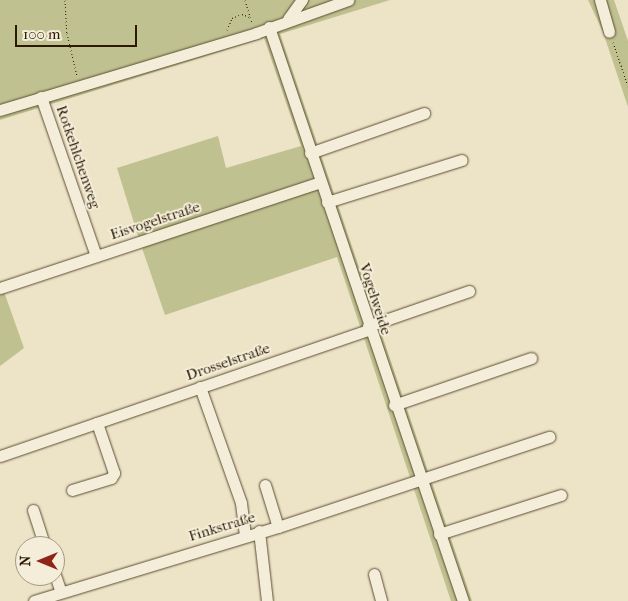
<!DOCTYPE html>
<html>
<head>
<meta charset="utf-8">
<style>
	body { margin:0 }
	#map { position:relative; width:628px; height:601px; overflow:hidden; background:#ede3c6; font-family:"IM FELL French Canon",serif }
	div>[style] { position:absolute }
	.green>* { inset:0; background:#bfc190 }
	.path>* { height:1px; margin-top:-0.5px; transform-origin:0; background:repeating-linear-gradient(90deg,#2c1900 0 1px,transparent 0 3.5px) }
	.roads { filter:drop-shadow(0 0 1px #5c4c32) drop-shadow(0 0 1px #5c4c32) }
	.minor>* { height:11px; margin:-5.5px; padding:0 5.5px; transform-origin:5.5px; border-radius:5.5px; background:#f3edda }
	span { translate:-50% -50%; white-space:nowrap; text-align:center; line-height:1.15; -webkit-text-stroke:4px #f3edda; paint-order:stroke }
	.street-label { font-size:15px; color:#2c1900 }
	.north { position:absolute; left:15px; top:536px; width:50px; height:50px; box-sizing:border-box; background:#f3edda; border:1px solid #a39883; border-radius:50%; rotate:270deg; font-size:14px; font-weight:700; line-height:20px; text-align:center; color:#2c1900 }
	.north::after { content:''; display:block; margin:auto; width:18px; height:22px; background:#8f2418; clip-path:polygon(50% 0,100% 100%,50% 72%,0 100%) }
	.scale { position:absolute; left:15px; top:25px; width:122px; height:22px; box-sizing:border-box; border:2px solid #2c1900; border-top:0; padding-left:6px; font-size:15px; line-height:18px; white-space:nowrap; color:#2c1900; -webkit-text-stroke:4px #f3edda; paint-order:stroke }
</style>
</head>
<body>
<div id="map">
	<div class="green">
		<div style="clip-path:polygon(0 0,390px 0,280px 34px,472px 601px,451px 601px,337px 257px,165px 315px,141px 245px,3px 289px,24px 348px,0 366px,0 280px,2px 285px,139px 239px,117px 168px,218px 136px,226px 168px,301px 146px,264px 38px,0 120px)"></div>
		<div style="clip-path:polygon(588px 0,614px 0,628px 41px,628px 107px,603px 32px)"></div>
	</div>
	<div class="path">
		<div style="left:65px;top:0;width:33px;rotate:87deg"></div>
		<div style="left:67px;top:33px;width:44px;rotate:76.9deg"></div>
		<div style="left:245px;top:0;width:17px;rotate:73deg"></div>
		<div style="left:227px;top:30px;width:13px;rotate:-67deg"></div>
		<div style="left:232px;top:18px;width:11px;rotate:-22deg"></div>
		<div style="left:242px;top:14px;width:9px;rotate:21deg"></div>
		<div style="left:250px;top:17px;width:5px;rotate:68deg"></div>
		<div style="left:613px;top:42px;width:46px;rotate:71.2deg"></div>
	</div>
	<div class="roads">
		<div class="minor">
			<div style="left:600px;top:0;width:33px;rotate:74deg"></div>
			<div style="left:288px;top:19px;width:24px;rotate:-54deg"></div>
			<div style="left:269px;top:27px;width:606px;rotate:71.33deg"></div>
			<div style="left:41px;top:97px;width:168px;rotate:70.9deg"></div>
			<div style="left:0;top:110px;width:267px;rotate:-16.7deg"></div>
			<div style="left:256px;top:33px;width:98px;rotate:-19.7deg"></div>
			<div style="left:310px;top:153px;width:121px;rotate:-19.3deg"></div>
			<div style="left:327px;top:202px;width:141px;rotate:-17.3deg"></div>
			<div style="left:0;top:288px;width:337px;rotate:-18.3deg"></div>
			<div style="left:368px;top:326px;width:107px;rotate:-19.1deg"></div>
			<div style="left:200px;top:387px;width:123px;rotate:70.5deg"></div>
			<div style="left:241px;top:503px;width:33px;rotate:83deg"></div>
			<div style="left:394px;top:405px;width:145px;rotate:-18.9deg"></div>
			<div style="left:0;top:456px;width:390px;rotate:-18.9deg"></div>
			<div style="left:265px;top:485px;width:44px;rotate:72.8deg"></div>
			<div style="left:72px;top:490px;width:41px;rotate:-17.1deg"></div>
			<div style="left:111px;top:478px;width:6px;rotate:-59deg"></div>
			<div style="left:114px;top:473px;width:53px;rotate:-108.8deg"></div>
			<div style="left:33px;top:510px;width:38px;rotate:72deg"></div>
			<div style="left:259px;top:531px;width:70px;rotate:83.5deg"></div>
			<div style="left:439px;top:534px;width:128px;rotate:-17.7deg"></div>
			<div style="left:374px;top:574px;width:28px;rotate:75deg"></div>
			<div style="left:55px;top:575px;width:18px;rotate:71deg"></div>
			<div style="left:34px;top:601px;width:255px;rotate:-16.9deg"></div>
			<div style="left:278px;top:527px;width:286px;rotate:-18.4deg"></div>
		</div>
	</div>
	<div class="street-label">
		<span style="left:78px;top:157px;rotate:71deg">Rotkehlchenweg</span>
		<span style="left:155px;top:221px;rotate:-18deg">Eisvogelstraße</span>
		<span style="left:375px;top:299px;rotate:72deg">Vogelweide</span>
		<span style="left:228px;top:362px;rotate:-19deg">Drosselstraße</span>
		<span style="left:222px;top:527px;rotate:-17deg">Finkstraße</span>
	</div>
	<div class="north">N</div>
	<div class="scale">100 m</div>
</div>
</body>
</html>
